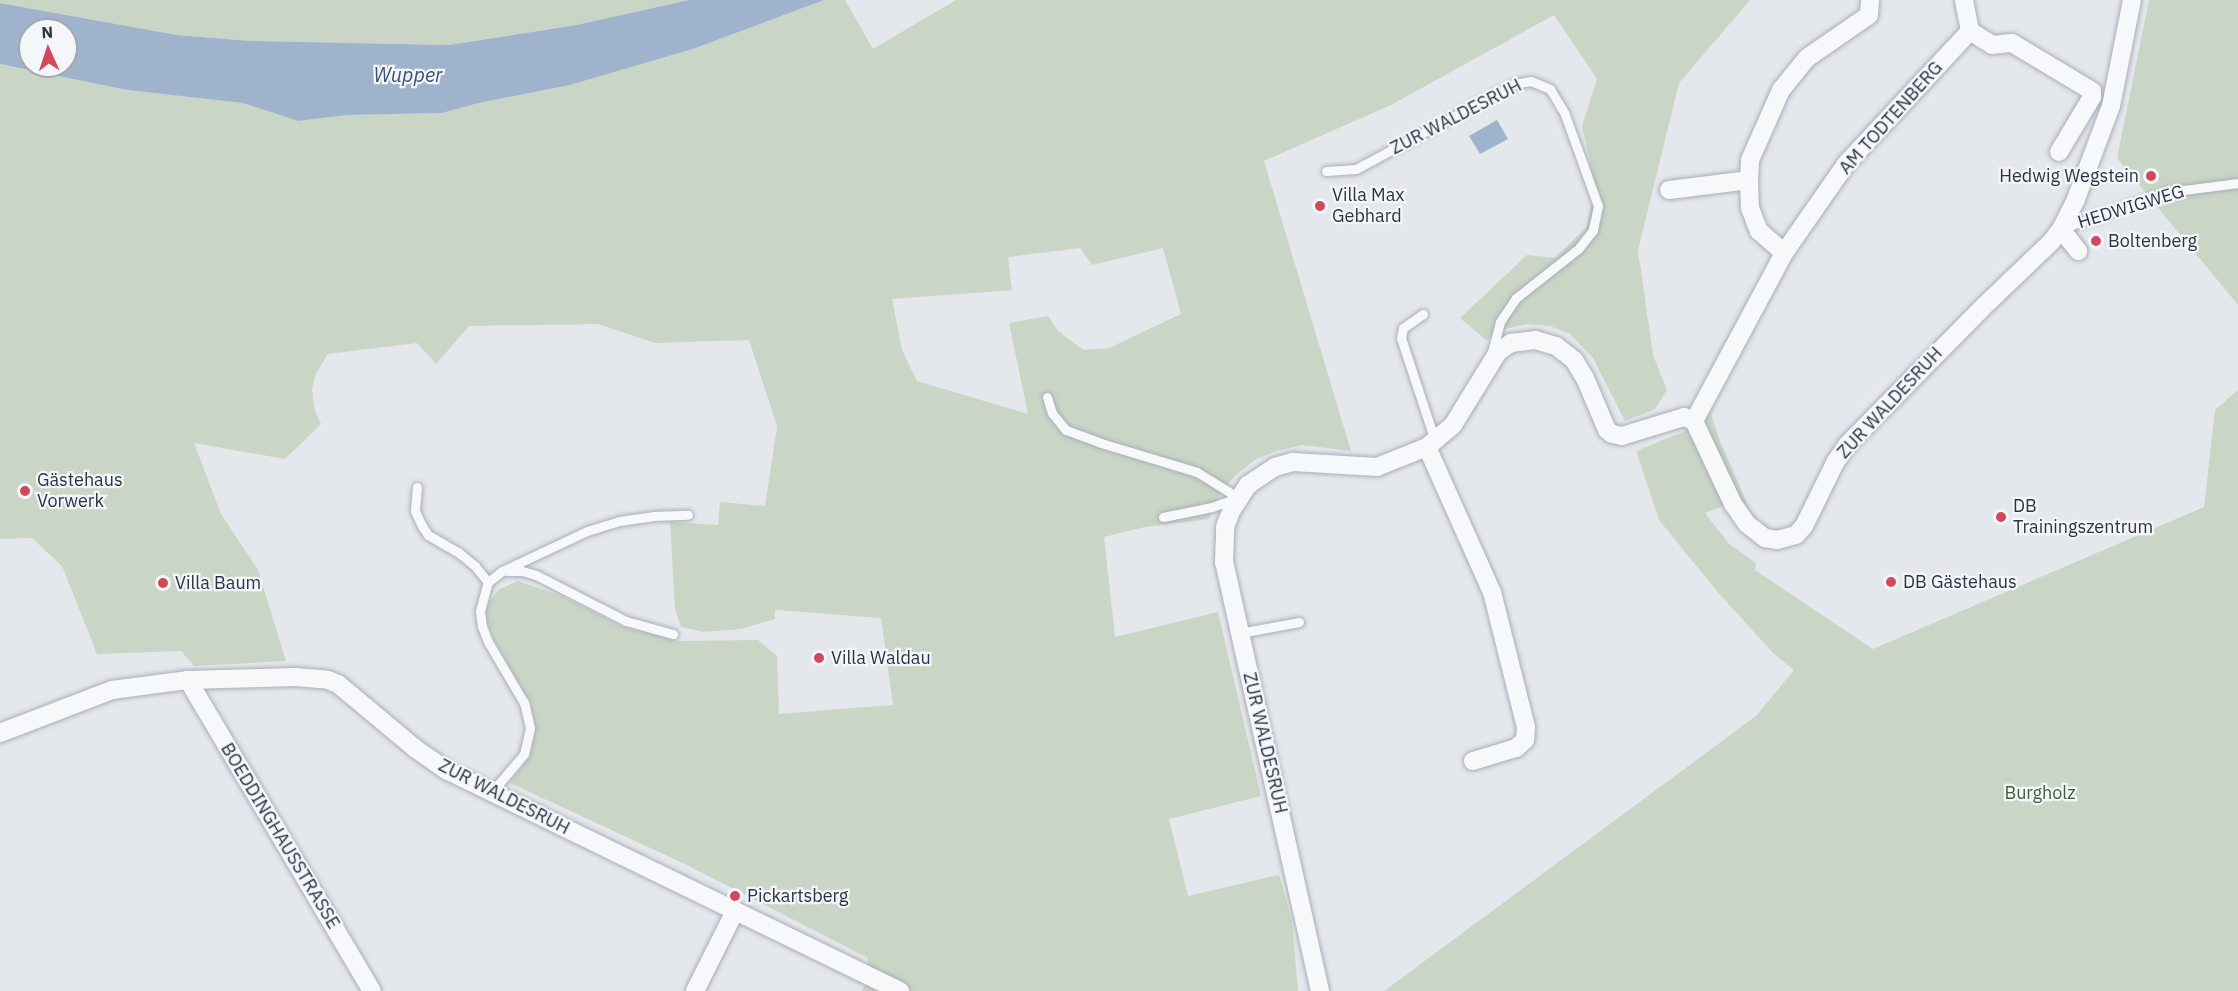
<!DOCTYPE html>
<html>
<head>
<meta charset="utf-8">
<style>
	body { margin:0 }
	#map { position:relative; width:2238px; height:991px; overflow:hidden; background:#e4e7ec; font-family:"IBM Plex Sans",sans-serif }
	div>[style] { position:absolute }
	.green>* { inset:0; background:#c9d6c5 }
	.water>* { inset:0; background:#9fb4cc }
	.roads { filter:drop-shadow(0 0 2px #a9aeb7) drop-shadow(0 0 2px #a9aeb7) }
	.service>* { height:9px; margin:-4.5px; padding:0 4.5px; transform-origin:4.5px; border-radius:4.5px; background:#f7f8fa }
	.minor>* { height:18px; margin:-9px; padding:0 9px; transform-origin:9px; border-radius:9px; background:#f7f8fa }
	.dots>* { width:16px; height:16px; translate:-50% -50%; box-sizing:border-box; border:3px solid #f4f6f9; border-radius:50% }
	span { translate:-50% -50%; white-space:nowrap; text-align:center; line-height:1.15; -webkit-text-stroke:4.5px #f4f6f9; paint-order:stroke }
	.street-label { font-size:18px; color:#2b3445 }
	.poi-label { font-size:18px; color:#2b3445 }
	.right { translate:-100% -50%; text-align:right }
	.left { translate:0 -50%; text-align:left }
	.park-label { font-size:18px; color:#3f6138 }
	.water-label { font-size:20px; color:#34527a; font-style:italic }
	.north { position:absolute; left:18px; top:18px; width:60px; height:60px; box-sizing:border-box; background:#f4f6f9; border:2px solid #a4a8b1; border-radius:50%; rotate:357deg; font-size:16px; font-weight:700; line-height:24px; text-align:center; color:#2b3445 }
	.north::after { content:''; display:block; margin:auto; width:21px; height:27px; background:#d1495b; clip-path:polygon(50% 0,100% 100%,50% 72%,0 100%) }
</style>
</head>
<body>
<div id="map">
	<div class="green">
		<div style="clip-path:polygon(0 0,689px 0,576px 25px,449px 45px,250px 41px,177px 35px,0 3px)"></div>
		<div style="clip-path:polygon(evenodd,824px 0,845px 0,873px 49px,956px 0,1750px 0,1679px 83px,1638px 250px,1653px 355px,1667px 390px,1655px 409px,1625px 421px,1593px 358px,1570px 334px,1550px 326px,1526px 324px,1505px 329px,1486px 340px,1460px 318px,1527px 255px,1555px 258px,1586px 228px,1595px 186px,1582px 126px,1597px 79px,1554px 15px,1391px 105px,1264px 161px,1351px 451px,1302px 445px,1277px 451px,1256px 459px,1236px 475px,1221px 492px,1209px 519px,1145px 527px,1104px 537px,1115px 637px,1218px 612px,1261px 796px,1169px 819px,1188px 896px,1279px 875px,1292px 921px,1298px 991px,862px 991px,866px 984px,868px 958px,687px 865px,510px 783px,531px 754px,535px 727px,531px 704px,496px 644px,486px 619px,487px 605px,498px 590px,518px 581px,562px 596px,623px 627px,679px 641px,758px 640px,777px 656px,779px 714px,893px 705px,881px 618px,775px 610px,775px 619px,741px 629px,703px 632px,681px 627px,675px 609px,670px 522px,718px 525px,720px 502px,765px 506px,777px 426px,749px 340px,655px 343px,598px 324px,469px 326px,436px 364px,417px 343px,328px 354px,316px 373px,312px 389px,314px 408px,321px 424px,285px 459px,194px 443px,221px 514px,258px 570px,286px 661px,194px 666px,181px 651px,97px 654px,62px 566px,32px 538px,0 539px,0 64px,127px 90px,243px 103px,298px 121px,347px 115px,442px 113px,479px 103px,570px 85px,693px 49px,824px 0,1080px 248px,1092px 265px,1163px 248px,1181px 314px,1109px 348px,1083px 350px,1058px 331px,1048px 316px,1009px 323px,1028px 414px,917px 381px,902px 350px,892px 299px,1012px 290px,1008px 257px,1080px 248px)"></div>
		<div style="clip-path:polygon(2149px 0,2238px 0,2238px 305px,2117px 158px)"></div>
		<div style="clip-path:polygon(2238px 390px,2238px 991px,1384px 991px,1756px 716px,1794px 670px,1774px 654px,1716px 590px,1659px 520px,1636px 451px,1686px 431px,1709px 408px,1720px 441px,1750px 510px,1760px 524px,1736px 501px,1705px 513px,1729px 544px,1756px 563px,1755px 570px,1873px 649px,2204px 507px,2215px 410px)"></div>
	</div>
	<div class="water">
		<div style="clip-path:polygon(evenodd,689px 0,824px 0,693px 49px,570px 85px,479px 103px,442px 113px,347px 115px,298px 121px,243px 103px,127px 90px,0 64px,0 3px,177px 35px,250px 41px,449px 45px,576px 25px,689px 0,30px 30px,66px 30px,66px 66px,30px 66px,30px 30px)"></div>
		<div style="clip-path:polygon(1497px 120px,1508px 139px,1480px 154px,1469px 136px)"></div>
	</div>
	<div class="roads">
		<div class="service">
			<div style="left:1326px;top:171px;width:30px;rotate:-4deg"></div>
			<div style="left:1356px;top:169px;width:179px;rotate:-28.3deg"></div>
			<div style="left:1514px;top:84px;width:17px;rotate:-10deg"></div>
			<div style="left:1531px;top:81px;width:21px;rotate:23deg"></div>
			<div style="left:1550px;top:89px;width:27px;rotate:59deg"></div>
			<div style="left:1564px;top:112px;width:100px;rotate:70.1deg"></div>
			<div style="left:1598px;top:206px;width:25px;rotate:102deg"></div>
			<div style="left:1593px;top:230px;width:24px;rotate:128deg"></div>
			<div style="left:1578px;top:249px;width:79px;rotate:141.7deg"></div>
			<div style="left:1516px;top:298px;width:29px;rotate:124deg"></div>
			<div style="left:1500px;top:322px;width:34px;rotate:105deg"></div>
			<div style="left:2063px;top:228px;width:111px;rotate:-18.9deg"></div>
			<div style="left:2168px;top:192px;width:71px;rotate:-7.3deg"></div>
			<div style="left:1423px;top:314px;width:24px;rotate:145deg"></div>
			<div style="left:1403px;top:328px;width:10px;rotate:101deg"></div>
			<div style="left:1401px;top:338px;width:108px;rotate:71.7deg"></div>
			<div style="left:1047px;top:397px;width:17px;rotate:73deg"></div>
			<div style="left:1052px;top:413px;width:22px;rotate:51deg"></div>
			<div style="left:1066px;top:430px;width:37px;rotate:20deg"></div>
			<div style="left:1101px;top:443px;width:100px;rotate:16.8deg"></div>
			<div style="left:1197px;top:472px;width:49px;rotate:31.8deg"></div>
			<div style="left:417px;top:487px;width:24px;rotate:95deg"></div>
			<div style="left:415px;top:511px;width:17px;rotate:65deg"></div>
			<div style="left:422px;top:526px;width:11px;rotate:56deg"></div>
			<div style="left:428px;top:535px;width:36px;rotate:30deg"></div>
			<div style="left:459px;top:553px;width:21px;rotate:39deg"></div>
			<div style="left:475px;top:566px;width:21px;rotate:51deg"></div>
			<div style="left:1163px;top:517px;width:50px;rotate:-11.5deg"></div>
			<div style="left:1212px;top:507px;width:27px;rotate:-20deg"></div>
			<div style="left:507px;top:571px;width:15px"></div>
			<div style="left:522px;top:571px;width:15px;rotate:16deg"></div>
			<div style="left:536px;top:575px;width:101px;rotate:27.1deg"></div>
			<div style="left:626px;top:621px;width:49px;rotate:15.5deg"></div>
			<div style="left:1240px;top:633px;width:60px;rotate:-10.6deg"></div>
			<div style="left:491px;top:793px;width:51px;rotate:-49.8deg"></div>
			<div style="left:524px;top:754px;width:27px;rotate:-77deg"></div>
			<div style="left:530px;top:728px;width:26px;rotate:-103deg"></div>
			<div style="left:524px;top:703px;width:71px;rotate:-120.5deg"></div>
			<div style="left:488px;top:642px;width:17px;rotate:-111deg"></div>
			<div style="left:482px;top:626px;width:15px;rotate:-98deg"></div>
			<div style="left:480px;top:611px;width:30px;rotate:-75deg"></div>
			<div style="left:488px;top:582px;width:18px;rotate:-38deg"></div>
			<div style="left:502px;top:571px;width:94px;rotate:-25.2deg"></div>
			<div style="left:587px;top:531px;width:34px;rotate:-17deg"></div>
			<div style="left:619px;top:521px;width:34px;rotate:-8deg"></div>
			<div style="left:653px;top:516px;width:35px;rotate:-2deg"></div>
		</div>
		<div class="minor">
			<div style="left:1964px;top:0;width:32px;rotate:79deg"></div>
			<div style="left:1749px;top:180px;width:28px;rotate:88deg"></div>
			<div style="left:1750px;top:208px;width:25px;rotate:69deg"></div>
			<div style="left:1759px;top:231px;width:33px;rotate:41deg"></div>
			<div style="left:1669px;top:190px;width:81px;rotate:-7.1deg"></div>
			<div style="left:1749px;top:180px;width:20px;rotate:-87deg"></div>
			<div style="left:1750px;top:160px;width:77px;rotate:-66.1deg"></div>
			<div style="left:1781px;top:90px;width:41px;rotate:-50.9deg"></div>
			<div style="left:1807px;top:58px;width:75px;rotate:-34.7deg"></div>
			<div style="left:1869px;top:15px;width:15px;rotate:-86deg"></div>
			<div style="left:2061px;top:229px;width:28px;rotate:52deg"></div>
			<div style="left:1694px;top:421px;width:191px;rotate:-61.8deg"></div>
			<div style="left:1784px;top:253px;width:108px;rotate:-55.1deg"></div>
			<div style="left:1846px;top:164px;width:182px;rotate:-47deg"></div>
			<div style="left:1970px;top:31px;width:26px;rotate:32deg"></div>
			<div style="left:1992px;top:45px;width:20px;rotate:-6deg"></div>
			<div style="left:2012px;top:43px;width:93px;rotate:31deg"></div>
			<div style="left:2092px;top:91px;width:6px;rotate:90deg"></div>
			<div style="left:2092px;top:97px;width:64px;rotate:121deg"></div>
			<div style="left:1427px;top:447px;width:159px;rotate:65.9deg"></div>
			<div style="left:1492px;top:592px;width:139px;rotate:75.9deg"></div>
			<div style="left:1526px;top:727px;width:13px;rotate:94deg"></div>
			<div style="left:1525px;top:740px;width:12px;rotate:138deg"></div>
			<div style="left:1516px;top:748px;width:45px;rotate:163.2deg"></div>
			<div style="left:188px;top:680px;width:361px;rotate:59.4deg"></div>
			<div style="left:0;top:733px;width:120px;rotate:-21deg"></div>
			<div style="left:112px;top:690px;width:77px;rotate:-7.5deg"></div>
			<div style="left:188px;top:680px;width:108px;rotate:-1.6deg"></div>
			<div style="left:296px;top:677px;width:32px;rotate:5deg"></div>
			<div style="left:328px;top:680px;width:11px;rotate:22deg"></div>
			<div style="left:338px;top:684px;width:102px;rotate:39.8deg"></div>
			<div style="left:416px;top:749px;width:37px;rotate:35deg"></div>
			<div style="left:446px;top:770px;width:505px;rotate:25.96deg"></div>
			<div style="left:695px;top:991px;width:89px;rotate:-63.4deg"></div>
			<div style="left:1320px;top:991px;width:439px;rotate:-102.6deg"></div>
			<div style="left:1224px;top:563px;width:36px;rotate:-88deg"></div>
			<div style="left:1225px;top:527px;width:17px;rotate:-69deg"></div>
			<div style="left:1231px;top:511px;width:31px;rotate:-57deg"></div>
			<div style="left:1248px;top:485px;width:32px;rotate:-34deg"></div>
			<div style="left:1275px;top:467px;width:19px;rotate:-16deg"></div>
			<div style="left:1293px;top:462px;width:84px;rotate:3.4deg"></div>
			<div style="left:1377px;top:467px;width:54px;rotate:-21.8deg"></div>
			<div style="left:1427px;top:447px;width:34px;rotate:-40deg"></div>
			<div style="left:1453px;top:425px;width:86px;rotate:-58.3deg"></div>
			<div style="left:1498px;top:352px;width:16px;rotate:-35deg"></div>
			<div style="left:1511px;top:343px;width:24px;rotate:-7deg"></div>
			<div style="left:1535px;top:340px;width:22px;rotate:16deg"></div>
			<div style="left:1556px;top:346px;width:23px;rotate:38deg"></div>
			<div style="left:1574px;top:360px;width:21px;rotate:59deg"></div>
			<div style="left:1585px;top:378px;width:56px;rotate:67.1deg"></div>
			<div style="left:1607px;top:430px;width:6px;rotate:39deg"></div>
			<div style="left:1612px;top:434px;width:10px;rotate:11deg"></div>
			<div style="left:1622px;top:436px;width:65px;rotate:-17deg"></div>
			<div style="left:1684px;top:417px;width:11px;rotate:22deg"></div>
			<div style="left:1694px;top:421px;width:92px;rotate:64.8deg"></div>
			<div style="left:1733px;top:504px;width:24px;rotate:55deg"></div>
			<div style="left:1747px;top:524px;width:23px;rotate:38deg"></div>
			<div style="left:1765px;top:538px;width:12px;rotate:9deg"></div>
			<div style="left:1777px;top:540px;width:20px;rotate:-15deg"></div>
			<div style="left:1796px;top:535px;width:12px;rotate:-48deg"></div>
			<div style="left:1804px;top:526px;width:72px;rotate:-63.8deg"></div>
			<div style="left:1836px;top:461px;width:19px;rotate:-55deg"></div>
			<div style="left:1847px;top:445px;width:190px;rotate:-45.4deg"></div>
			<div style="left:1980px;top:310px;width:98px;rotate:-43.8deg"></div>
			<div style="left:2051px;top:242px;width:16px;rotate:-52deg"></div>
			<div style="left:2061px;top:229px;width:34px;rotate:-63deg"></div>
			<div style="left:2076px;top:199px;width:99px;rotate:-69.4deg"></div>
			<div style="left:2111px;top:106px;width:108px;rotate:-78.8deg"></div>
		</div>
	</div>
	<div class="dots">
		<div style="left:2151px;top:176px;background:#d1495b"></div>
		<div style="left:1320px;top:206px;background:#d1495b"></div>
		<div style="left:2096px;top:241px;background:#d1495b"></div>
		<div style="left:25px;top:491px;background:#d1495b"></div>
		<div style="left:2001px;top:517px;background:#d1495b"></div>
		<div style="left:1891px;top:582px;background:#d1495b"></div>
		<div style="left:163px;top:583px;background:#d1495b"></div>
		<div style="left:819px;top:658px;background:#d1495b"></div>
		<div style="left:735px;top:896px;background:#d1495b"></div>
	</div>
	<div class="street-label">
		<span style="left:1456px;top:117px;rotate:-27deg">ZUR WALDESRUH</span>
		<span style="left:1891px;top:118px;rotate:-48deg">AM TODTENBERG</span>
		<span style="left:2131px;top:207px;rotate:-17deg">HEDWIGWEG</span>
		<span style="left:1890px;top:403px;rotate:-47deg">ZUR WALDESRUH</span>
		<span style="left:1265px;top:743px;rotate:77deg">ZUR WALDESRUH</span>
		<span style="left:504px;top:797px;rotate:27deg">ZUR WALDESRUH</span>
		<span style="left:280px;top:836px;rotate:59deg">BOEDDINGHAUSSTRASSE</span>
	</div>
	<div class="poi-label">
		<span class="right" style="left:2139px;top:176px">Hedwig Wegstein</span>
		<span class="left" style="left:1332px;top:206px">Villa Max<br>Gebhard</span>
		<span class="left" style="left:2108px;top:241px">Boltenberg</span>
		<span class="left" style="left:37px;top:491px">Gästehaus<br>Vorwerk</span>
		<span class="left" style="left:2013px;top:517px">DB<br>Trainingszentrum</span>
		<span class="left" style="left:1903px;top:582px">DB Gästehaus</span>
		<span class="left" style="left:175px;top:583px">Villa Baum</span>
		<span class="left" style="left:831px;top:658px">Villa Waldau</span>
		<span class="left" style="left:747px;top:896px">Pickartsberg</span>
	</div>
	<div class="park-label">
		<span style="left:2040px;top:793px">Burgholz</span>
	</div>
	<div class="water-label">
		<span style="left:408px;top:74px">Wupper</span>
	</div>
	<div class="north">N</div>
</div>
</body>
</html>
